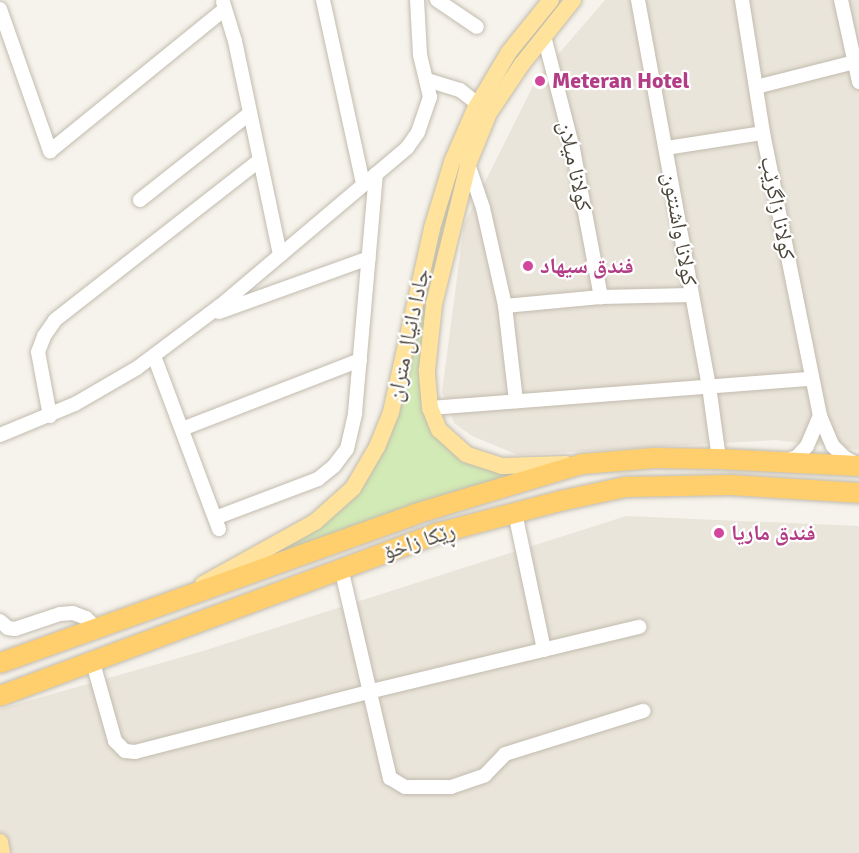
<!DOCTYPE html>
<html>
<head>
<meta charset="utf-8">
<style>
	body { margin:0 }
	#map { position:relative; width:859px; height:853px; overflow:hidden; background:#f6f3ec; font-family:Signika,"Noto Naskh Arabic",sans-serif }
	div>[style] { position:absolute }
	.residential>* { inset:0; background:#eae5da }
	.green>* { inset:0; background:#d2eab5 }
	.roads { filter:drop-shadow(0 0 2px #c2bbae) drop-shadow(0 0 2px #c2bbae) }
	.minor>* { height:14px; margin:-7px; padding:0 7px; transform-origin:7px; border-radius:7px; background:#fff }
	.major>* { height:16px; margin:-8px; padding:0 8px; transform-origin:8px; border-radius:8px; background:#ffe39c }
	.highway>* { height:20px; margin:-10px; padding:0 10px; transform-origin:10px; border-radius:10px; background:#ffcf6e }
	.dots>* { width:16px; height:16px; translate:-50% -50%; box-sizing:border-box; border:3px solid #fff; border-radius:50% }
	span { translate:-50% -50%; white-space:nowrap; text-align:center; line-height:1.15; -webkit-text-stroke:4.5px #fff; paint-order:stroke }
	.hotel-label { font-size:22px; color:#b23c85; font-weight:700 }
	.left { translate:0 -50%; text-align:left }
	.street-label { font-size:22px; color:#4b4439 }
</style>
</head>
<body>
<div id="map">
	<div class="residential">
		<div style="clip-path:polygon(605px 0,859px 0,859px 450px,776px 440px,518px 455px,472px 436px,454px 423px,442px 392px,464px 224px,536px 80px)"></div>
		<div style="clip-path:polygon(626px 516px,859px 526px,859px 853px,0 853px,0 709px,203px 651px)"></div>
	</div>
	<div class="green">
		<div style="clip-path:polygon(447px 199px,452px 199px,419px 372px,459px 457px,481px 468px,524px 471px,264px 559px,350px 500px,370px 475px,387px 444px,404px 394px)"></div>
	</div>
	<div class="roads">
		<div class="minor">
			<div style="left:323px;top:0;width:188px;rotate:77.7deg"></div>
			<div style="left:437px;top:0;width:48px;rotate:34deg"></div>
			<div style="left:638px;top:0;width:392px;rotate:79.6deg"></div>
			<div style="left:709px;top:386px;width:74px;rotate:82.2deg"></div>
			<div style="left:742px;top:0;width:135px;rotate:81deg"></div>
			<div style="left:763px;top:133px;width:289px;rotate:78.6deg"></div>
			<div style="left:820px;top:416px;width:33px;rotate:67deg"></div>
			<div style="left:833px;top:446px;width:17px;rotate:45deg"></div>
			<div style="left:845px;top:458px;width:13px;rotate:27deg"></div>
			<div style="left:841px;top:0;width:84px;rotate:77.6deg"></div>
			<div style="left:223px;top:2px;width:41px;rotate:72.9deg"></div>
			<div style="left:235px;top:41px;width:219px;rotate:78.1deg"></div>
			<div style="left:0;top:9px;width:151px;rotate:70.6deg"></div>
			<div style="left:50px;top:151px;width:225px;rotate:-39.1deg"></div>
			<div style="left:544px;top:36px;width:117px;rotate:75.6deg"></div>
			<div style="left:573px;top:149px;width:151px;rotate:79.3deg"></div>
			<div style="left:427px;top:80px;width:34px;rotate:17deg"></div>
			<div style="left:460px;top:90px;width:23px;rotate:38deg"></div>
			<div style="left:756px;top:87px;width:106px;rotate:-14.2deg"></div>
			<div style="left:666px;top:148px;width:98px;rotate:-8.8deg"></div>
			<div style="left:467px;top:161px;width:50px;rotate:71.2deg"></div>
			<div style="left:483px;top:208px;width:100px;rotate:77.3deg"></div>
			<div style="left:505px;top:306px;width:96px;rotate:83.4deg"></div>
			<div style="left:140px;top:200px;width:140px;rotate:-38.3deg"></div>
			<div style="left:505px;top:306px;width:96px;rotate:-5.4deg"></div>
			<div style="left:601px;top:297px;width:90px;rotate:-1.3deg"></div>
			<div style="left:219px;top:312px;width:159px;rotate:-19.8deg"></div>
			<div style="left:154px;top:356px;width:185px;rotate:69.4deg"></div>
			<div style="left:430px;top:408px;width:382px;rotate:-4.4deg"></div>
			<div style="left:50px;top:416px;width:65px;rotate:-100.6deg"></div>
			<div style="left:38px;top:352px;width:17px;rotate:-69deg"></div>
			<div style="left:44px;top:336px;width:19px;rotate:-55deg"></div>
			<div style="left:55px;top:320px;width:260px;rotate:-38deg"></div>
			<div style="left:182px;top:429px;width:191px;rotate:-21.2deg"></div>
			<div style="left:0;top:435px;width:81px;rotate:-22.5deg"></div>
			<div style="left:75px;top:404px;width:72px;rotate:-30.1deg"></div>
			<div style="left:137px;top:368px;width:104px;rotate:-36.8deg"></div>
			<div style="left:220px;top:306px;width:245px;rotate:-40.2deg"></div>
			<div style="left:407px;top:148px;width:19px;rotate:-55deg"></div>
			<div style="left:418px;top:132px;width:37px;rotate:-71deg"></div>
			<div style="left:430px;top:97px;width:43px;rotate:-103.4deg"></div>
			<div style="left:420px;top:55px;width:55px;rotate:-93.1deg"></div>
			<div style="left:784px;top:461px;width:14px;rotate:-17deg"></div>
			<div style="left:797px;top:457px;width:15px;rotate:-48deg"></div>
			<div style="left:807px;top:446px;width:33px;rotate:-67deg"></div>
			<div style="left:515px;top:513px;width:140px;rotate:78deg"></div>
			<div style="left:215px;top:518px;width:110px;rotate:-20.7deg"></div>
			<div style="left:318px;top:479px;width:21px;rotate:-39deg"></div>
			<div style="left:334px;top:466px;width:21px;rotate:-53deg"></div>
			<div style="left:347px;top:449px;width:37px;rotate:-77deg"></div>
			<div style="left:355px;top:413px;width:240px;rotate:-85deg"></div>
			<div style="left:341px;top:568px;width:216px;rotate:76.9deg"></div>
			<div style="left:390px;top:778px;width:17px;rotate:31deg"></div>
			<div style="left:405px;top:787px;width:46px"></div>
			<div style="left:451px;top:787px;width:36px;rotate:-19deg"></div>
			<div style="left:485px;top:775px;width:29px;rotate:-46deg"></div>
			<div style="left:505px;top:754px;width:145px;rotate:-17.3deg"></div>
			<div style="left:0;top:621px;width:11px;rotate:41deg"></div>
			<div style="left:8px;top:628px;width:7px;rotate:8deg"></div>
			<div style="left:15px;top:629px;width:47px;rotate:-18.4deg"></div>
			<div style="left:60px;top:614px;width:13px;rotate:-4deg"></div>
			<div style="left:73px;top:613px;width:14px;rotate:21deg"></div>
			<div style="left:86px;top:618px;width:16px;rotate:45deg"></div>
			<div style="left:93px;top:663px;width:81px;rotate:74.2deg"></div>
			<div style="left:115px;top:741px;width:14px;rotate:45deg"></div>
			<div style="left:125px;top:751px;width:10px;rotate:6deg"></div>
			<div style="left:135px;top:752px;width:245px;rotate:-14.4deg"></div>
			<div style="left:372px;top:691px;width:275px;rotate:-13.5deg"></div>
		</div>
		<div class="major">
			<div style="left:566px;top:464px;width:64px;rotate:178.2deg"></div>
			<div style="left:502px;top:466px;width:38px;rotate:-162deg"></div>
			<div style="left:466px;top:454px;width:36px;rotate:-138deg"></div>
			<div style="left:439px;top:430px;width:24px;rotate:-112deg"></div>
			<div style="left:430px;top:408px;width:38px;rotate:-95deg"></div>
			<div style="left:427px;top:370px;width:66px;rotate:-83.9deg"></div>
			<div style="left:434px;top:304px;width:146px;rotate:-76.2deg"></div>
			<div style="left:469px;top:162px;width:53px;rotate:-67.8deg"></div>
			<div style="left:489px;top:113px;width:59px;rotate:-56deg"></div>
			<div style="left:522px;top:64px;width:82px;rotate:-51.4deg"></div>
			<div style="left:203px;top:584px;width:128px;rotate:-29deg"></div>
			<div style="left:315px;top:522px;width:51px;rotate:-41.8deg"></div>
			<div style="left:353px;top:488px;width:48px;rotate:-59.7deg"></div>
			<div style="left:377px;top:447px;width:38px;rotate:-68deg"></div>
			<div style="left:391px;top:412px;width:189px;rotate:-77.4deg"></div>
			<div style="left:432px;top:228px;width:69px;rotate:-73.1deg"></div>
			<div style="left:452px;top:162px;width:58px;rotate:-66.5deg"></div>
			<div style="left:475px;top:109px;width:66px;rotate:-59.2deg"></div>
			<div style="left:509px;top:52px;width:67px;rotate:-51.1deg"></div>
			<div style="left:0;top:842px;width:11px;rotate:80deg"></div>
		</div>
		<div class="highway">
			<div style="left:0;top:663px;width:441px;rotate:-19.7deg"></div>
			<div style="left:415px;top:514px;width:174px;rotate:-16.7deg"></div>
			<div style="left:582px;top:464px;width:73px;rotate:-4.7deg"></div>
			<div style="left:655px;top:458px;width:64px;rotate:0.9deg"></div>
			<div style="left:719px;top:459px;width:140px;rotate:2.9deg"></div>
			<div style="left:0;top:696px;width:464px;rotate:-20.4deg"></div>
			<div style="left:435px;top:534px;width:129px;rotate:-14.8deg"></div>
			<div style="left:560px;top:501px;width:67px;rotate:-12deg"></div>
			<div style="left:626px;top:487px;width:104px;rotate:-1.1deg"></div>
			<div style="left:730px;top:485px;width:129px;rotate:3.5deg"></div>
		</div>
	</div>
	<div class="dots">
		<div style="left:540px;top:81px;background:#d1479c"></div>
		<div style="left:528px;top:266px;background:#d1479c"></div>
		<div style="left:719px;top:533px;background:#d1479c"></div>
	</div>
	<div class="hotel-label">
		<span class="left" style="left:552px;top:81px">Meteran Hotel</span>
		<span class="left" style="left:540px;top:266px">فندق سيهاد</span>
		<span class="left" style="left:731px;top:533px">فندق ماريا</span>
	</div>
	<div class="street-label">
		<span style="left:575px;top:166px;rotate:78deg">كولانا ميلان</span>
		<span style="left:778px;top:208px;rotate:79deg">كولانا زاگرێب</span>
		<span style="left:680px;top:229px;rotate:80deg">كولانا واشنتون</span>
		<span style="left:408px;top:335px;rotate:-78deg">جادا دانيال متران</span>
		<span style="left:419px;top:541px;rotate:-18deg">ڕێکا زاخۆ</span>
	</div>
</div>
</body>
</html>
